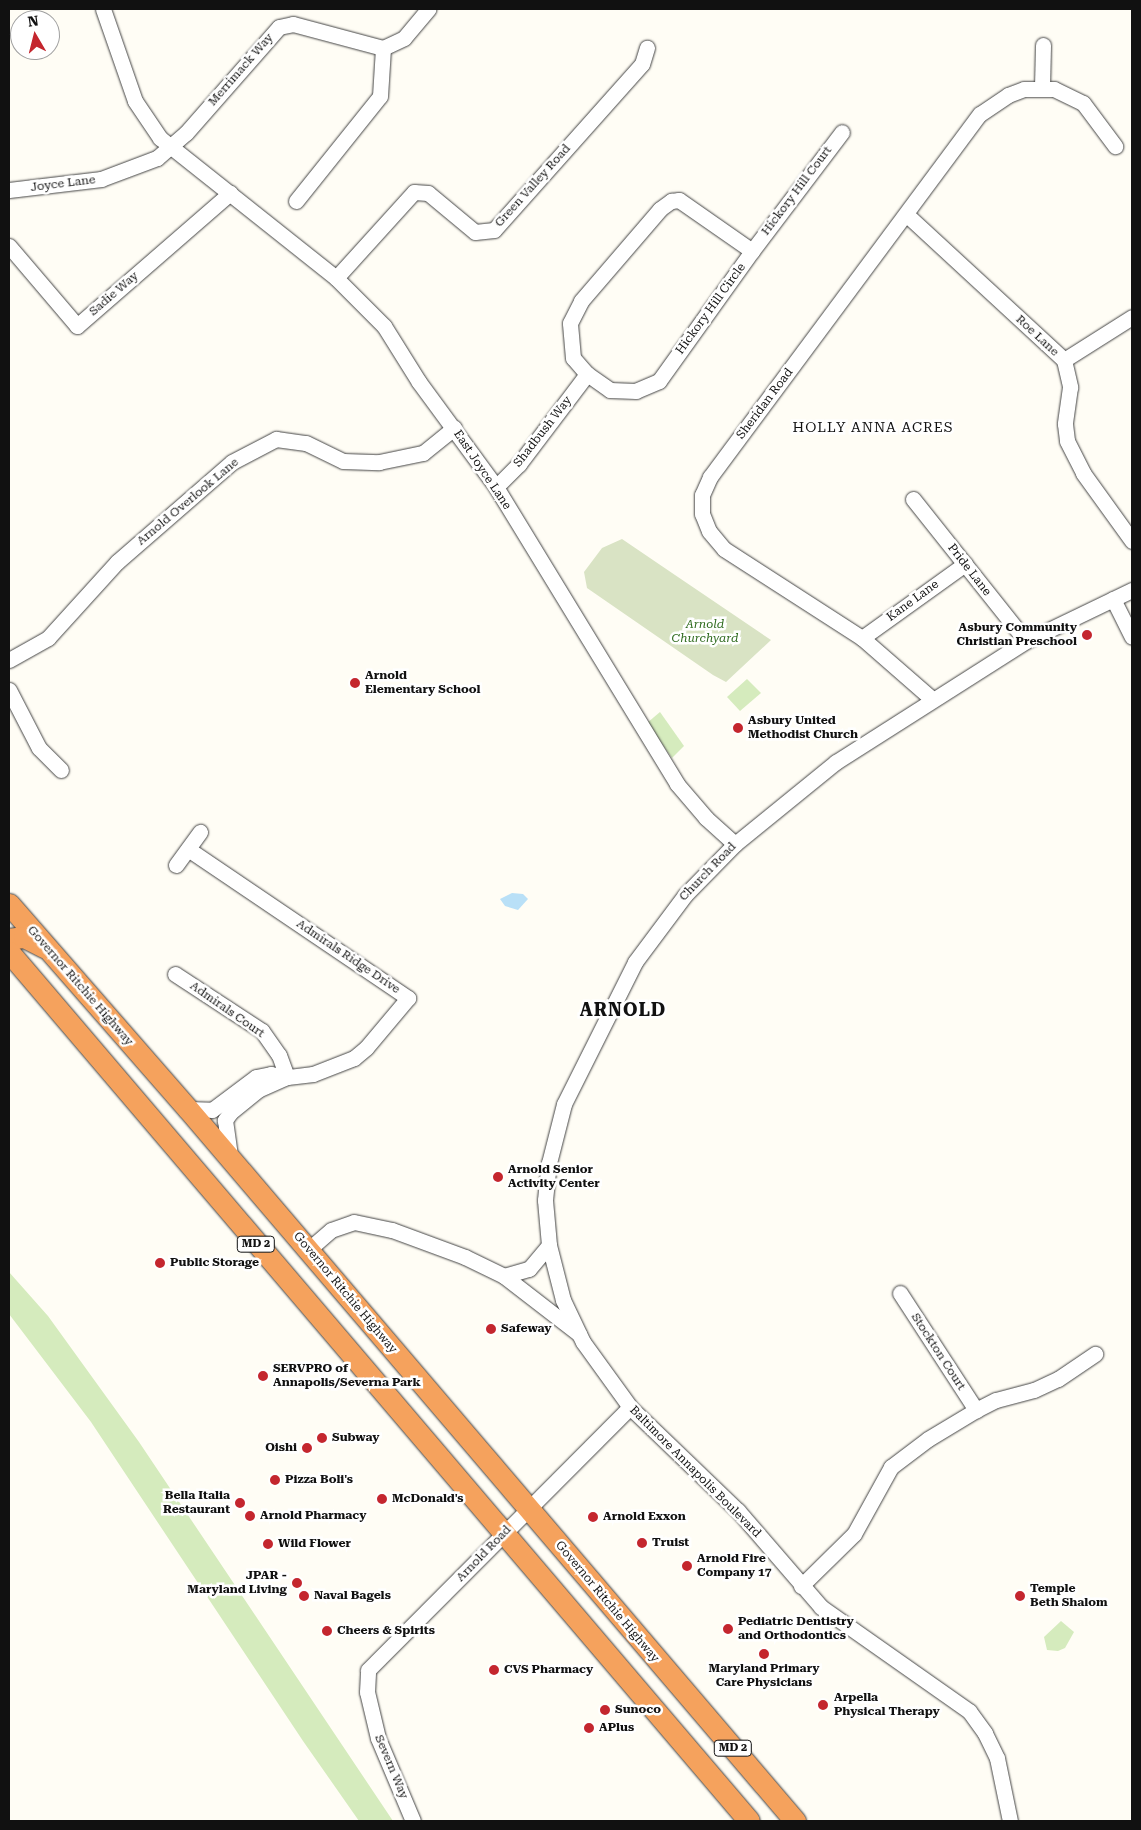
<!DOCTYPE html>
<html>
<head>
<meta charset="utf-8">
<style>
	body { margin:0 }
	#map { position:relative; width:1141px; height:1830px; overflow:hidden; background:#fffdf5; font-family:"Roboto Serif",serif }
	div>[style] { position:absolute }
	.green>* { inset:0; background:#d5ebbd }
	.cemetery>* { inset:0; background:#d9e3c4 }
	.water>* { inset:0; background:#b9e0f7 }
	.roads { filter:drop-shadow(0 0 1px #444) drop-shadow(0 0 1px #444) }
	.minor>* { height:15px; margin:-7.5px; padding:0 7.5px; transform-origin:7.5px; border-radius:7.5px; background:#fff }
	.highway>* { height:21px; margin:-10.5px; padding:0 10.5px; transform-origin:10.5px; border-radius:10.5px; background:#f5a25d }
	.dots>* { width:14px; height:14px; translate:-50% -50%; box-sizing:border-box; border:2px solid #fff; border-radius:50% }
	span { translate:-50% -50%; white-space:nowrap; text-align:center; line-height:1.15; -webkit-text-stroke:5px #fff; paint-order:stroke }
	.shield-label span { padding:1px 4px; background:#fff; border:1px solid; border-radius:4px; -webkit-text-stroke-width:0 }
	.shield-label { font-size:11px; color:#111; font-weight:700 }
	.street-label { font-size:12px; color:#111 }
	.park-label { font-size:12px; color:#2f6b1f; font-style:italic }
	.poi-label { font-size:12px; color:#111; font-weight:700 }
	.right { translate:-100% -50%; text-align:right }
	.left { translate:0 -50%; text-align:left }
	.neighbourhood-label { font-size:14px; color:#111; letter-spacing:1px }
	.district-label { font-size:18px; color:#111; font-weight:700; letter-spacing:1px }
	.frame { position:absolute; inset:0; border:10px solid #111; pointer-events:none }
	.north { position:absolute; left:10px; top:10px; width:50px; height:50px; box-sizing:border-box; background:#fff; border:1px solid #a0a0a0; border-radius:50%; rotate:352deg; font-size:14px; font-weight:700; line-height:20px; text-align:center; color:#111 }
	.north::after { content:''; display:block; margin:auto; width:18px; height:22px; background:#c4262e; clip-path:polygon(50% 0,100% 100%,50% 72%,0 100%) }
</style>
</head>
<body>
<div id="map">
	<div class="green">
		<div style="clip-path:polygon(747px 679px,761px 693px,740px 711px,727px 697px)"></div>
		<div style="clip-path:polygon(660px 712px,684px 746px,672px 758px,647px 723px)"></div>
		<div style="clip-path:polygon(9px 1272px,48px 1316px,139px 1442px,393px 1821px,359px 1821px,303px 1741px,91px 1422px,9px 1314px)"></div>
		<div style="clip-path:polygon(1061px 1621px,1074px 1632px,1065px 1648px,1058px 1651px,1047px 1650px,1044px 1637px)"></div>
	</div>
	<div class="cemetery">
		<div style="clip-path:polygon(622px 539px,675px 575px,771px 640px,726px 682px,713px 675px,587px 588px,584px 572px,602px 548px)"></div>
	</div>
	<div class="water">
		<div style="clip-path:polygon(512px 893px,523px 894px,528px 899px,518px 910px,505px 906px,500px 899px)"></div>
	</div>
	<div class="roads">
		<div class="minor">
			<div style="left:103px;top:9px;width:97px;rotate:70.8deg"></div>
			<div style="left:135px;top:101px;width:45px;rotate:56deg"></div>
			<div style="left:160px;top:138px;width:225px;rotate:38.5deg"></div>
			<div style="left:336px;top:278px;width:68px;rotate:45deg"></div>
			<div style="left:384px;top:326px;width:66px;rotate:58deg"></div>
			<div style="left:419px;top:382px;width:130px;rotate:53.7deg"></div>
			<div style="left:496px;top:487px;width:348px;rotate:58.6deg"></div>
			<div style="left:677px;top:784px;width:45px;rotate:49.5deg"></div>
			<div style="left:706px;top:818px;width:39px;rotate:42deg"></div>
			<div style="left:1042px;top:87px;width:42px;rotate:-88.6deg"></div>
			<div style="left:9px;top:190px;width:93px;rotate:-6.8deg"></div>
			<div style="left:101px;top:179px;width:60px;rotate:-20.6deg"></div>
			<div style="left:157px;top:158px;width:38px;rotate:-41deg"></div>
			<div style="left:186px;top:133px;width:141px;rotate:-48.7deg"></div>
			<div style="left:279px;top:27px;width:14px;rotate:-12deg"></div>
			<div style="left:293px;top:24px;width:93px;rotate:14.9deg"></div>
			<div style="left:383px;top:48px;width:23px;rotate:-25deg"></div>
			<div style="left:404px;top:38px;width:38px;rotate:-50deg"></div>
			<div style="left:679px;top:200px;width:89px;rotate:34.9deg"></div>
			<div style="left:752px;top:251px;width:160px;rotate:125.6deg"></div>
			<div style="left:659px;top:381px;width:25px;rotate:157deg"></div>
			<div style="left:636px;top:391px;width:26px;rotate:-178deg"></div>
			<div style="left:610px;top:390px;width:28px;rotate:-145deg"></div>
			<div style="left:587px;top:374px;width:21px;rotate:-131deg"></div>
			<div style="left:573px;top:358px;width:35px;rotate:-95deg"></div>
			<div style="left:570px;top:323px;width:25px;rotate:-63deg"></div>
			<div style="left:581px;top:301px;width:121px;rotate:-49.3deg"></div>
			<div style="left:660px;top:209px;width:14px;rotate:-36deg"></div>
			<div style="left:671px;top:201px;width:8px;rotate:-7deg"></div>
			<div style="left:296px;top:201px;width:134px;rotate:-51.3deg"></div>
			<div style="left:380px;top:96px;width:48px;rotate:-86.4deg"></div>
			<div style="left:907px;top:215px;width:214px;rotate:42.7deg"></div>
			<div style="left:1064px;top:360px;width:28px;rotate:77deg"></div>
			<div style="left:1070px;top:387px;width:37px;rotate:98deg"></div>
			<div style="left:1065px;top:424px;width:17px;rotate:83deg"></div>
			<div style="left:1067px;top:441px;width:36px;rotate:63deg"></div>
			<div style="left:1083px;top:473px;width:84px;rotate:54.2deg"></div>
			<div style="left:9px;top:246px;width:105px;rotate:49.6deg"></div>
			<div style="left:77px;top:326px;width:203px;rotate:-41deg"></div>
			<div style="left:752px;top:251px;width:149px;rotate:-52.9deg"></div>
			<div style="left:336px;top:278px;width:116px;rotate:-47.8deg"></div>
			<div style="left:414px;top:192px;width:14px;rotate:4deg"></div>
			<div style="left:428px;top:193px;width:61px;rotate:39.7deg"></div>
			<div style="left:475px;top:232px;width:19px;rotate:-6deg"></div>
			<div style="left:494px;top:230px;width:222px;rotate:-48.3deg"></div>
			<div style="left:642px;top:64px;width:17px;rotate:-73deg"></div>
			<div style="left:1064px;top:360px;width:80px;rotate:-32.3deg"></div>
			<div style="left:496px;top:487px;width:33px;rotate:-45deg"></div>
			<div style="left:519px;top:464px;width:113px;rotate:-52.9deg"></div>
			<div style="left:913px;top:499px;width:181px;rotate:51.5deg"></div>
			<div style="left:1113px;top:599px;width:42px;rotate:63.4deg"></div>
			<div style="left:862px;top:638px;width:127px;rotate:-35.7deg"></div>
			<div style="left:9px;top:660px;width:45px;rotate:-29.4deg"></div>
			<div style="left:48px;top:638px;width:103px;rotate:-47.8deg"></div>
			<div style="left:117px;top:562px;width:152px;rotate:-41deg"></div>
			<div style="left:232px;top:462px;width:50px;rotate:-27.6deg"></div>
			<div style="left:276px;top:439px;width:30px;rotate:8deg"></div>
			<div style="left:306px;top:443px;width:41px;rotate:25.9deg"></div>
			<div style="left:343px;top:461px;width:36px;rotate:2deg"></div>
			<div style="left:379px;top:462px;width:45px;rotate:-11.6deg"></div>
			<div style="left:423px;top:453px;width:40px;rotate:-39deg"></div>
			<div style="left:9px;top:690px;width:65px;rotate:62.7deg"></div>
			<div style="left:39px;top:748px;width:31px;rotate:45deg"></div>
			<div style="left:932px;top:699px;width:93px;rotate:-138.9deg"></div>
			<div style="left:862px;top:638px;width:164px;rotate:-147.2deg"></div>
			<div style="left:724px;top:549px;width:23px;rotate:-130deg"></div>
			<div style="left:709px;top:531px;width:18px;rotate:-112deg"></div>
			<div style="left:702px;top:514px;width:19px;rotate:-90deg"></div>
			<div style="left:702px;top:495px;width:20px;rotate:-66deg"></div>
			<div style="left:710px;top:477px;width:452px;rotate:-53.4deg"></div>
			<div style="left:980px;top:114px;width:34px;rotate:-34deg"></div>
			<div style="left:1008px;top:95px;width:17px;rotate:-21deg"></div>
			<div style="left:1024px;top:89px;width:30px"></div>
			<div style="left:1054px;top:89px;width:32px;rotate:26deg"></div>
			<div style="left:1083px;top:103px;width:54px;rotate:53.3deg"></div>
			<div style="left:188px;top:849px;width:266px;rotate:34.1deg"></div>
			<div style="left:408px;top:998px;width:65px;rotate:130deg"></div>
			<div style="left:366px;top:1048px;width:16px;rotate:140deg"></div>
			<div style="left:354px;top:1058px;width:44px;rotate:158.7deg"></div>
			<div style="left:313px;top:1074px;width:26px;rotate:173deg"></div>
			<div style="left:287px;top:1077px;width:32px;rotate:156deg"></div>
			<div style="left:258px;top:1090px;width:36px;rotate:141deg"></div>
			<div style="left:230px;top:1113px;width:9px;rotate:126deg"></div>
			<div style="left:225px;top:1120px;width:37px;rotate:82deg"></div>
			<div style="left:176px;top:865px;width:41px;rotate:-54deg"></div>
			<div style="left:175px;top:974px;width:104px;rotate:33.2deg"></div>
			<div style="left:262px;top:1031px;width:29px;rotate:55deg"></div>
			<div style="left:279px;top:1055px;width:23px;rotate:70deg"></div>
			<div style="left:188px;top:1109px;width:24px;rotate:2deg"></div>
			<div style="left:212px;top:1110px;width:55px;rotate:-36.9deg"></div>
			<div style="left:256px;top:1077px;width:15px;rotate:-11deg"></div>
			<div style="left:271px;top:1074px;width:16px;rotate:11deg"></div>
			<div style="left:308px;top:1250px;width:30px;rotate:-41deg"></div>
			<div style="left:331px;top:1230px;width:24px;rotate:-19deg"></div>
			<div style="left:354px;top:1222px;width:39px;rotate:12deg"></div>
			<div style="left:392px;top:1230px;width:78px;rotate:20.3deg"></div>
			<div style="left:465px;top:1257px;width:43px;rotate:26deg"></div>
			<div style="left:504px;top:1276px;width:95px;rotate:37.7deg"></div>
			<div style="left:504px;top:1276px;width:26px;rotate:-16deg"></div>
			<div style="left:529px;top:1269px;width:31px;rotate:-50deg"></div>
			<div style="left:900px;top:1293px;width:140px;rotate:57deg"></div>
			<div style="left:801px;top:1586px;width:74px;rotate:-44.5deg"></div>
			<div style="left:854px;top:1534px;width:77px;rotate:-61.1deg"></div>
			<div style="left:891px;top:1467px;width:46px;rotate:-37.1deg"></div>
			<div style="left:928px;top:1439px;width:56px;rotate:-31.1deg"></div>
			<div style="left:976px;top:1410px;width:22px;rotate:-27deg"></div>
			<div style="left:996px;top:1400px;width:39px;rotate:-15deg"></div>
			<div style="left:1034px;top:1390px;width:26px;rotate:-25deg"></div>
			<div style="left:1058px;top:1379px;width:45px;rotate:-34deg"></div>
			<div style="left:413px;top:1821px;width:90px;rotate:-112.9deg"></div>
			<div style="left:378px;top:1738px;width:47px;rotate:-103.4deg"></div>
			<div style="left:367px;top:1692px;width:22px;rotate:-87deg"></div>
			<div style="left:368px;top:1670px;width:371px;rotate:-45.1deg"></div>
			<div style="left:1010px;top:1821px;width:64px;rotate:-101.7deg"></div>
			<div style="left:997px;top:1758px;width:28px;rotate:-116deg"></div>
			<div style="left:985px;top:1733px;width:27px;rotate:-126deg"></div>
			<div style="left:969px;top:1711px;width:181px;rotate:-144.9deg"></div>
			<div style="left:821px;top:1607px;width:127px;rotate:-130.8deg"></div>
			<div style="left:738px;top:1511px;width:150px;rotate:-136.1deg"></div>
			<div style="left:630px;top:1407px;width:80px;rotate:-125.9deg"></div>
			<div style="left:583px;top:1342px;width:47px;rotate:-115.5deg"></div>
			<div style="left:563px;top:1300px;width:57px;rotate:-104.3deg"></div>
			<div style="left:549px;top:1245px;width:45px;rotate:-95.1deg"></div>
			<div style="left:545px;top:1200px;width:37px;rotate:-84deg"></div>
			<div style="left:549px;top:1163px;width:61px;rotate:-75.7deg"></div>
			<div style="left:564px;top:1104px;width:159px;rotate:-63.4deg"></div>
			<div style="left:635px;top:962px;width:84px;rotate:-53.3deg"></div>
			<div style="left:685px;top:895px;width:71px;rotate:-45.6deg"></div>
			<div style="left:735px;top:844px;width:130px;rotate:-39.1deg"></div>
			<div style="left:836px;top:762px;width:225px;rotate:-32.5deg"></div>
			<div style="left:1026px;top:641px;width:118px;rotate:-25.7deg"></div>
		</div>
		<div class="highway">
			<div style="left:9px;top:904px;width:272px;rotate:48.9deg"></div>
			<div style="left:188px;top:1109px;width:936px;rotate:49.55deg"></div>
			<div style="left:9px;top:939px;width:15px;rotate:-8deg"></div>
			<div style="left:24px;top:937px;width:22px;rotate:27deg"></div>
			<div style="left:9px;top:952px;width:1141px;rotate:49.58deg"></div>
		</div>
	</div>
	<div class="dots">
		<div style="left:1087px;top:635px;background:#c4262e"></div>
		<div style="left:355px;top:683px;background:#c4262e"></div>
		<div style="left:738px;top:728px;background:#c4262e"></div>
		<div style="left:498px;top:1177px;background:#c4262e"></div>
		<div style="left:160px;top:1263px;background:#c4262e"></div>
		<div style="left:491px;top:1329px;background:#c4262e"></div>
		<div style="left:263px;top:1376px;background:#c4262e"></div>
		<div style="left:322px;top:1438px;background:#c4262e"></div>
		<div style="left:307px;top:1448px;background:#c4262e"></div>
		<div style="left:275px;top:1480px;background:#c4262e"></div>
		<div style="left:382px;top:1499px;background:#c4262e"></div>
		<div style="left:240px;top:1503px;background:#c4262e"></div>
		<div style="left:250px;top:1516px;background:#c4262e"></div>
		<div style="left:593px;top:1517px;background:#c4262e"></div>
		<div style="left:642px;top:1543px;background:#c4262e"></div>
		<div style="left:268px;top:1544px;background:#c4262e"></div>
		<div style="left:687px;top:1566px;background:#c4262e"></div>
		<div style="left:297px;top:1583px;background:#c4262e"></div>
		<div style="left:304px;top:1596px;background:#c4262e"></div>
		<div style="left:1020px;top:1596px;background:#c4262e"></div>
		<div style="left:728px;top:1629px;background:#c4262e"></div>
		<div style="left:327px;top:1631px;background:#c4262e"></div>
		<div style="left:764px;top:1654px;background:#c4262e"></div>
		<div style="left:494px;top:1670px;background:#c4262e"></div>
		<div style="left:823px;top:1705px;background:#c4262e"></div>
		<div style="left:605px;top:1710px;background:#c4262e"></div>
		<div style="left:589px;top:1728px;background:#c4262e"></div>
	</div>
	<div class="shield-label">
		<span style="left:256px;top:1244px">MD 2</span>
		<span style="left:733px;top:1748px">MD 2</span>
	</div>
	<div class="street-label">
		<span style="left:241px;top:70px;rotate:-49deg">Merrimack Way</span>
		<span style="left:63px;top:184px;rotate:-7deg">Joyce Lane</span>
		<span style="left:533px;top:186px;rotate:-48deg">Green Valley Road</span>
		<span style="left:797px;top:191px;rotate:-53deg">Hickory Hill Court</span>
		<span style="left:114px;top:294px;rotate:-41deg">Sadie Way</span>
		<span style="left:711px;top:309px;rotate:-54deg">Hickory Hill Circle</span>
		<span style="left:1037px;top:336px;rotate:43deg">Roe Lane</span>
		<span style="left:765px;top:404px;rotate:-53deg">Sheridan Road</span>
		<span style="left:543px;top:432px;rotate:-52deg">Shadbush Way</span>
		<span style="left:482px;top:470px;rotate:56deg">East Joyce Lane</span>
		<span style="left:188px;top:502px;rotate:-40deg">Arnold Overlook Lane</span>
		<span style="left:969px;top:570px;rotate:52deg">Pride Lane</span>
		<span style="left:913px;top:601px;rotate:-36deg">Kane Lane</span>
		<span style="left:708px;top:872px;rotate:-46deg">Church Road</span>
		<span style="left:348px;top:957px;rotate:34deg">Admirals Ridge Drive</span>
		<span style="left:80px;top:986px;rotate:49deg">Governor Ritchie Highway</span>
		<span style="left:227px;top:1010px;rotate:35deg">Admirals Court</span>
		<span style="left:345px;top:1293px;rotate:50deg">Governor Ritchie Highway</span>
		<span style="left:938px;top:1352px;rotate:57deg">Stockton Court</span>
		<span style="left:695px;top:1472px;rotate:45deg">Baltimore Annapolis Boulevard</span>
		<span style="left:484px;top:1554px;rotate:-46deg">Arnold Road</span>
		<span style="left:607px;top:1602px;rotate:50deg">Governor Ritchie Highway</span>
		<span style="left:391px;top:1767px;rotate:67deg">Severn Way</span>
	</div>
	<div class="park-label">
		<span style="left:705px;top:632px">Arnold<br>Churchyard</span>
	</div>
	<div class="poi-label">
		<span class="right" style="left:1077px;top:635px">Asbury Community<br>Christian Preschool</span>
		<span class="left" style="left:365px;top:683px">Arnold<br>Elementary School</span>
		<span class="left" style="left:748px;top:728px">Asbury United<br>Methodist Church</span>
		<span class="left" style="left:508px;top:1177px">Arnold Senior<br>Activity Center</span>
		<span class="left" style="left:170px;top:1263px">Public Storage</span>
		<span class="left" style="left:501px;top:1329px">Safeway</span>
		<span class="left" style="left:273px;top:1376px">SERVPRO of<br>Annapolis/Severna Park</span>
		<span class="left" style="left:332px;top:1438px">Subway</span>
		<span class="right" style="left:297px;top:1448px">Oishi</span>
		<span class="left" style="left:285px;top:1480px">Pizza Boli's</span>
		<span class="right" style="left:230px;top:1503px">Bella Italia<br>Restaurant</span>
		<span class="left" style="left:392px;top:1499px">McDonald's</span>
		<span class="left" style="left:260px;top:1516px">Arnold Pharmacy</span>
		<span class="left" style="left:603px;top:1517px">Arnold Exxon</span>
		<span class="left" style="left:652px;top:1543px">Truist</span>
		<span class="left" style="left:278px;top:1544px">Wild Flower</span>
		<span class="left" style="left:697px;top:1566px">Arnold Fire<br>Company 17</span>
		<span class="right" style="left:287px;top:1583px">JPAR -<br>Maryland Living</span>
		<span class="left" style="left:1030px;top:1596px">Temple<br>Beth Shalom</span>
		<span class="left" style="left:314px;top:1596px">Naval Bagels</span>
		<span class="left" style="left:738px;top:1629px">Pediatric Dentistry<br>and Orthodontics</span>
		<span class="left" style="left:337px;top:1631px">Cheers &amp; Spirits</span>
		<span style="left:764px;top:1676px">Maryland Primary<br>Care Physicians</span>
		<span class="left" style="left:504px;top:1670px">CVS Pharmacy</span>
		<span class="left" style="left:834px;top:1705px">Arpella<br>Physical Therapy</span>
		<span class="left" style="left:615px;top:1710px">Sunoco</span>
		<span class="left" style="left:599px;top:1728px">APlus</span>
	</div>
	<div class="neighbourhood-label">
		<span style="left:873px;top:427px">HOLLY ANNA ACRES</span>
	</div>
	<div class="district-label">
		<span style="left:623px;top:1010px">ARNOLD</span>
	</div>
	<div class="frame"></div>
	<div class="north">N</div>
</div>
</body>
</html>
